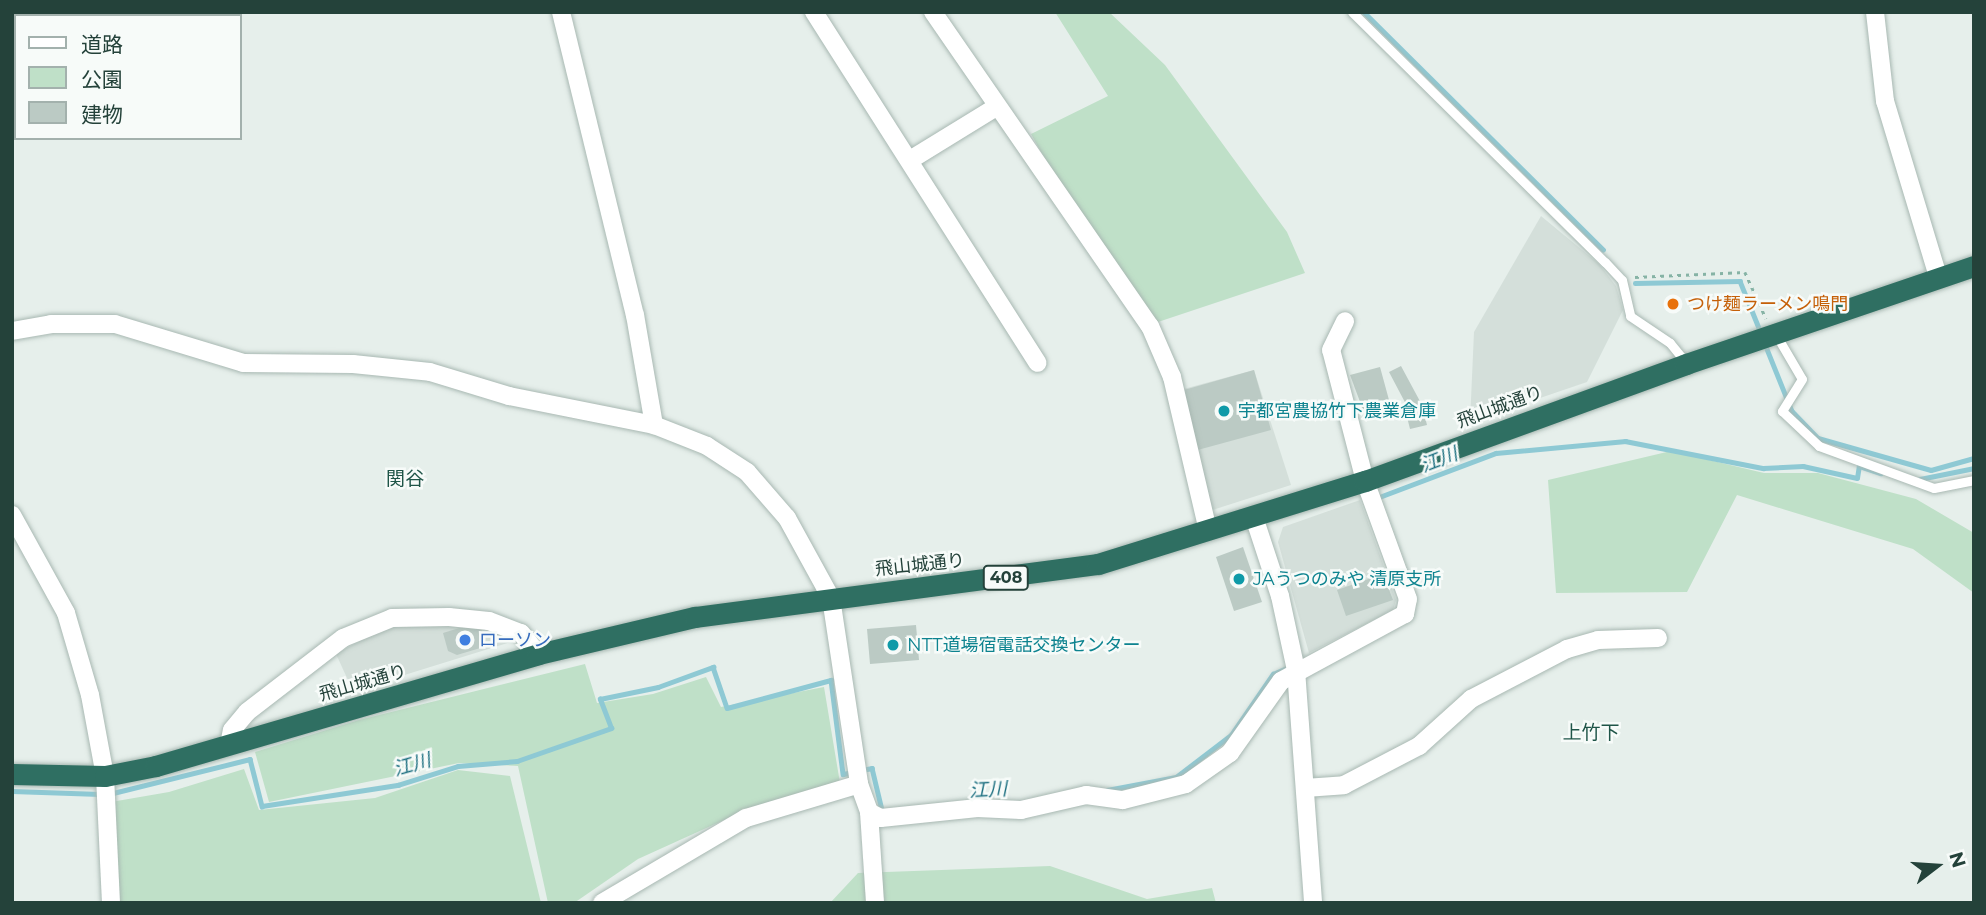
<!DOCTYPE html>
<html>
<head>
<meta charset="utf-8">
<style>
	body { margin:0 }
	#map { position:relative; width:1986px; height:915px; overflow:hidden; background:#e6efeb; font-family:Montserrat,"Noto Sans JP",sans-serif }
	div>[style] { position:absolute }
	.built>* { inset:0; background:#d4dfda }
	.green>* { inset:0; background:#bfe0c8 }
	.stream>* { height:4.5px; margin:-2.25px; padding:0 2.25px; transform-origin:2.25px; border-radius:2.25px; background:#8ec9d4 }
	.building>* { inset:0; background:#bbcac4 }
	.path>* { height:2.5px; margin-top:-1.25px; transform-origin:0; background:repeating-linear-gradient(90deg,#86b3a5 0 3.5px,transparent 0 8.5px) }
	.roads { filter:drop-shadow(0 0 2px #a8b8b2) drop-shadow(0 0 2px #a8b8b2) }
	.lane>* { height:9px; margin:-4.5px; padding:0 4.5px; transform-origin:4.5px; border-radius:4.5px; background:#fff }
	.street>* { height:18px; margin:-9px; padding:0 9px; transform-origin:9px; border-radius:9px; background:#fff }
	.highway>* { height:21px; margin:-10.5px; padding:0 10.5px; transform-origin:10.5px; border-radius:10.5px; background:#2f6f62 }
	.dots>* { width:19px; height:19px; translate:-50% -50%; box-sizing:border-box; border:4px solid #f7fbf9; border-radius:50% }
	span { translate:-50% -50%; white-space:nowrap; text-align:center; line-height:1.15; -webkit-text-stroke:5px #f7fbf9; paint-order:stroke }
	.shield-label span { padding:2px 5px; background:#f7fbf9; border:2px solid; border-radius:5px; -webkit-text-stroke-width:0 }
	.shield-label { font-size:16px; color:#24423a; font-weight:700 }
	.food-label { font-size:18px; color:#c56008 }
	.left { translate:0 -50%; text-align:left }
	.street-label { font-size:18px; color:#24423a }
	.culture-label { font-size:18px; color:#0d838f }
	.shop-label { font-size:18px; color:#366cbe }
	.water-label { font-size:19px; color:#1c6f80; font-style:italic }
	.neighbourhood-label { font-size:19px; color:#1f5548 }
	.frame { position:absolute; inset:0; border:14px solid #24423a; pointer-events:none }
	.legend { position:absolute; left:14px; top:14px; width:228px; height:126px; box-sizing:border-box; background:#f7fbf9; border:2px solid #a3b1ad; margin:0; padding:9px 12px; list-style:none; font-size:21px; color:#24423a }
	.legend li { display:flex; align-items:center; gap:14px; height:35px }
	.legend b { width:35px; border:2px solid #a3b1ad }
	.north { position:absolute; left:1902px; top:831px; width:70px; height:70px; -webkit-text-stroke:5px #f7fbf9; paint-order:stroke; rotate:73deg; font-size:19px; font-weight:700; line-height:28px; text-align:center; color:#24423a }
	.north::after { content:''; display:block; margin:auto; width:24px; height:32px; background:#24423a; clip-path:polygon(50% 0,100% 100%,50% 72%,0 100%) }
</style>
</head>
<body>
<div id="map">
	<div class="built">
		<div style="clip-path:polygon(1541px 216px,1599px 264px,1616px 286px,1623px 310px,1587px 382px,1470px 422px,1474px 332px)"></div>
		<div style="clip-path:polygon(1254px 370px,1291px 485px,1203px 513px,1176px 391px)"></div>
		<div style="clip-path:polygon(1360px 500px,1396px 600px,1393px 610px,1309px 653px,1278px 542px,1283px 527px)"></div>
		<div style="clip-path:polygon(437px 612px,524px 638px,353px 691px,336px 654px,383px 628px)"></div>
	</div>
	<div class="green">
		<div style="clip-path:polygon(1055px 12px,1109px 12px,1165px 65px,1287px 232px,1305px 273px,1140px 328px,1031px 134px,1108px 96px)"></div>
		<div style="clip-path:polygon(1671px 451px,1764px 473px,1818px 473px,1916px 499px,1974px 533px,1974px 593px,1913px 549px,1737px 495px,1687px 592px,1556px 593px,1548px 480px)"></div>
		<div style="clip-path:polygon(585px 664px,597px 703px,653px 694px,706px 677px,721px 707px,824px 687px,840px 783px,746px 810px,638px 859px,574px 903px,548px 903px,518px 766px,459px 763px,269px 802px,255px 752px,359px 720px)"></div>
		<div style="clip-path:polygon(244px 769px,259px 810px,375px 798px,458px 770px,510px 776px,541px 903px,120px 903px,111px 802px,169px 792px)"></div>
		<div style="clip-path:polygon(1050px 866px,1147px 899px,1212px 888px,1216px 903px,830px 903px,858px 873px)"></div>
	</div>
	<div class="stream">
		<div style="left:1364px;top:12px;width:337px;rotate:44.8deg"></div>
		<div style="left:1635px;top:283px;width:105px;rotate:-1.1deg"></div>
		<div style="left:1740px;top:281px;width:56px;rotate:68deg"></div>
		<div style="left:1765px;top:344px;width:72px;rotate:68.1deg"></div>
		<div style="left:1792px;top:411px;width:37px;rotate:46deg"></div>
		<div style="left:1818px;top:438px;width:117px;rotate:15.8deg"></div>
		<div style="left:1931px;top:470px;width:45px;rotate:-15.6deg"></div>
		<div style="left:1920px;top:479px;width:55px;rotate:-11.5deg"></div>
		<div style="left:1374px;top:499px;width:130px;rotate:-20.7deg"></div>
		<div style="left:1496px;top:453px;width:130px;rotate:-5.3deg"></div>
		<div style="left:1625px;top:441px;width:141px;rotate:11.1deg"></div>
		<div style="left:1763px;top:468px;width:40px;rotate:-2.9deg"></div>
		<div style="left:1803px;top:466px;width:55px;rotate:12.5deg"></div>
		<div style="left:1857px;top:478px;width:12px;rotate:-81deg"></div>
		<div style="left:1859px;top:466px;width:23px;rotate:18deg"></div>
		<div style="left:862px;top:770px;width:10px;rotate:-11deg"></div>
		<div style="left:872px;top:768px;width:43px;rotate:76.6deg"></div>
		<div style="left:1107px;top:790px;width:70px;rotate:-10.7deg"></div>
		<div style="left:1176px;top:777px;width:69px;rotate:-37.4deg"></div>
		<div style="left:1231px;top:735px;width:74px;rotate:-55.5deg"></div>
		<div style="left:1273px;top:674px;width:15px;rotate:-23deg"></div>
		<div style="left:12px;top:791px;width:88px;rotate:2deg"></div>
		<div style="left:109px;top:794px;width:145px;rotate:-13.9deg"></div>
		<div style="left:250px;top:759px;width:49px;rotate:75.7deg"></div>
		<div style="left:262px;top:806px;width:138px;rotate:-8.8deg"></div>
		<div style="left:398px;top:785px;width:63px;rotate:-17.6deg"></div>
		<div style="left:458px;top:766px;width:59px;rotate:-4.8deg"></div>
		<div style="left:517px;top:761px;width:100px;rotate:-19.3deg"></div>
		<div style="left:611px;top:728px;width:31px;rotate:-111deg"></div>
		<div style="left:600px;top:699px;width:59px;rotate:-11.7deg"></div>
		<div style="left:658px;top:687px;width:59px;rotate:-20deg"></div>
		<div style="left:713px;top:667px;width:43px;rotate:71.1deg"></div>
		<div style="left:727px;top:708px;width:108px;rotate:-15.1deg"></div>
		<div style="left:831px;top:680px;width:95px;rotate:82.7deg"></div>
		<div style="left:843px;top:774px;width:10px;rotate:-11deg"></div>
	</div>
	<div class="building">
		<div style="clip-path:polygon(1401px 366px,1422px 405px,1427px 425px,1410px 429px,1405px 409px,1408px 408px,1389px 372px)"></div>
		<div style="clip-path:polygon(1380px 367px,1392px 411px,1366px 418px,1350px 375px)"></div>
		<div style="clip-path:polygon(1254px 370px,1271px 430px,1194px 451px,1177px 392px)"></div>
		<div style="clip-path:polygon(1243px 547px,1262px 602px,1234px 611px,1216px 557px)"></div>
		<div style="clip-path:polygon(1383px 574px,1393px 600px,1346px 616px,1337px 590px)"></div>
		<div style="clip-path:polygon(479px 622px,487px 646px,457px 655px,448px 651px,443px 633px)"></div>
		<div style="clip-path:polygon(916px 625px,919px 660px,870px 664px,867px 629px)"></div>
	</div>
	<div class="path">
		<div style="left:1635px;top:277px;width:110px;rotate:-2.6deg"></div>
		<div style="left:1745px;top:272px;width:51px;rotate:65.5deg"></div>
	</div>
	<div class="roads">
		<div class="lane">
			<div style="left:1352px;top:12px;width:356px;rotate:44.7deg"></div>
			<div style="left:1605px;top:262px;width:25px;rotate:47deg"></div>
			<div style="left:1622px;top:280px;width:37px;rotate:77deg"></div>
			<div style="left:1630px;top:316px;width:48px;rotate:34deg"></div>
			<div style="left:1670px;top:343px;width:26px;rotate:51deg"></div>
			<div style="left:1775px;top:333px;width:53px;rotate:59.6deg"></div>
			<div style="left:1802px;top:379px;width:38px;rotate:122deg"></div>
			<div style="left:1782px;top:411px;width:51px;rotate:43.4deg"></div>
			<div style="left:1819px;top:446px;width:122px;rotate:20.1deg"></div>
			<div style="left:1934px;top:488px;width:41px;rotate:-11.3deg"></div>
		</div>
		<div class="street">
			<div style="left:561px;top:12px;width:312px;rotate:76.3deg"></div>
			<div style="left:635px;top:315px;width:112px;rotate:80.2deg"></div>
			<div style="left:814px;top:12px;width:416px;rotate:57.5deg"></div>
			<div style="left:933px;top:12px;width:382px;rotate:55.4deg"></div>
			<div style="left:1150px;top:326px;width:56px;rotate:66.7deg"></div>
			<div style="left:1172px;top:377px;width:158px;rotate:76.8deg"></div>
			<div style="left:1875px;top:12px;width:90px;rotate:83.6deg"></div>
			<div style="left:1885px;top:101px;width:183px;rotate:73.2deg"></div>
			<div style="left:910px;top:160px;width:101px;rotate:-31.6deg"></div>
			<div style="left:12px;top:331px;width:40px;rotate:-10deg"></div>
			<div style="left:51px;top:324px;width:64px"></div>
			<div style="left:115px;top:324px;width:134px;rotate:16.9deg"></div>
			<div style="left:243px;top:363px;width:110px;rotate:0.5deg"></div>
			<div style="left:353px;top:364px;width:77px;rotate:5.9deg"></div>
			<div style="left:430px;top:372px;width:83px;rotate:16.9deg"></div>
			<div style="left:509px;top:396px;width:148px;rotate:11.3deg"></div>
			<div style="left:654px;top:425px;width:57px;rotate:21.6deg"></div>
			<div style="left:707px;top:446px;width:48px;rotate:33deg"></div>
			<div style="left:747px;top:472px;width:61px;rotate:49deg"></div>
			<div style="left:787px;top:518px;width:91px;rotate:61.2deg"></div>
			<div style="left:831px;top:598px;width:188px;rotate:81.4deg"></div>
			<div style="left:859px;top:784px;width:30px;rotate:70deg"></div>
			<div style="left:869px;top:812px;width:13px;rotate:27deg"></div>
			<div style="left:881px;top:818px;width:97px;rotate:-5.9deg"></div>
			<div style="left:977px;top:808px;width:44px;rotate:2.6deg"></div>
			<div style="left:1021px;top:810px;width:67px;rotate:-13deg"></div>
			<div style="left:1086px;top:795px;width:37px;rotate:8deg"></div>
			<div style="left:1123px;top:800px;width:65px;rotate:-14.3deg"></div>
			<div style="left:1186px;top:784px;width:54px;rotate:-35.2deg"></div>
			<div style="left:1230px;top:753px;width:88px;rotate:-54.7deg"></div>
			<div style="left:1281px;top:681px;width:141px;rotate:-28.4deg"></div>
			<div style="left:1405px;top:614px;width:15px;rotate:-79deg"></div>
			<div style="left:1408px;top:599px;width:126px;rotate:-110deg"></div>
			<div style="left:1365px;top:481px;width:135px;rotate:-104.5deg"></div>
			<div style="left:1331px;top:350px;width:32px;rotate:-64deg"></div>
			<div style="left:12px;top:515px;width:112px;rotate:61.1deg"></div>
			<div style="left:66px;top:613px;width:85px;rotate:73.7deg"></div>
			<div style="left:90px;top:695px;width:82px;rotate:79.5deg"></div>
			<div style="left:105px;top:776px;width:127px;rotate:87.3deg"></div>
			<div style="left:1254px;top:517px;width:83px;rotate:71.8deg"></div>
			<div style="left:1280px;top:596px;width:76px;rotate:77.8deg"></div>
			<div style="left:1296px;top:670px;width:234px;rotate:85.8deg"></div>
			<div style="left:229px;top:745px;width:15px;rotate:-79deg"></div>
			<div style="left:232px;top:730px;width:23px;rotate:-50deg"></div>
			<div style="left:247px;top:712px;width:121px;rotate:-37.6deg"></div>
			<div style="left:343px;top:638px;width:53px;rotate:-22.2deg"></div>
			<div style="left:392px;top:618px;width:57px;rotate:-1deg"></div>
			<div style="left:449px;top:617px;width:40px;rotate:5.7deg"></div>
			<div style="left:489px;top:621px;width:34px;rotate:21deg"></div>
			<div style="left:521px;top:633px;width:27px;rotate:51deg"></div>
			<div style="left:1305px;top:788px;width:39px;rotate:-4deg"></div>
			<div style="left:1344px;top:785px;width:85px;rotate:-27.5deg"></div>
			<div style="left:1419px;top:746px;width:70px;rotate:-42.1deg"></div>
			<div style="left:1471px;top:699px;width:108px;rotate:-27.5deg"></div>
			<div style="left:1567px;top:649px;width:32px;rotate:-16deg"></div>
			<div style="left:1598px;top:640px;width:60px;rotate:-1.9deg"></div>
			<div style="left:869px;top:812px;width:91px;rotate:86.2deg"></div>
			<div style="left:602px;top:903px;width:167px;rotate:-30.6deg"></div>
			<div style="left:746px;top:818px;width:118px;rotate:-16.7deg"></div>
		</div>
		<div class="highway">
			<div style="left:12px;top:774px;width:93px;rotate:1.2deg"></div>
			<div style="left:105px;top:776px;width:52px;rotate:-11.1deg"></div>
			<div style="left:156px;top:766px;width:398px;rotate:-16.3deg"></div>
			<div style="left:538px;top:654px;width:161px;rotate:-13.3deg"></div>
			<div style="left:695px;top:617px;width:406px;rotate:-7.5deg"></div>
			<div style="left:1098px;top:564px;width:280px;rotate:-17.3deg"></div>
			<div style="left:1365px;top:481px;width:342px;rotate:-20deg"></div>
			<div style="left:1686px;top:364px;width:304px;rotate:-18.8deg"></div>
		</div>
	</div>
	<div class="dots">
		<div style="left:1673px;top:304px;background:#e8710a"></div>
		<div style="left:1224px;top:411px;background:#0f9aa8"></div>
		<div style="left:1239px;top:579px;background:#0f9aa8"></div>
		<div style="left:465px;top:640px;background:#3f7fe0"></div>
		<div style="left:893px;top:645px;background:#0f9aa8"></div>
	</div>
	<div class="shield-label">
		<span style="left:1006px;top:578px">408</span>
	</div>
	<div class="food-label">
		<span class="left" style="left:1687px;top:304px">つけ麺ラーメン鳴門</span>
	</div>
	<div class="street-label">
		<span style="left:1500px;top:407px;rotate:-20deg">飛山城通り</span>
		<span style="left:920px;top:565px;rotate:-6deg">飛山城通り</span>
		<span style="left:363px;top:683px;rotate:-16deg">飛山城通り</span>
	</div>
	<div class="culture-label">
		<span class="left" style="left:1238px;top:411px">宇都宮農協竹下農業倉庫</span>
		<span class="left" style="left:1253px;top:579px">JAうつのみや 清原支所</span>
		<span class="left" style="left:907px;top:645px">NTT道場宿電話交換センター</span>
	</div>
	<div class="shop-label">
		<span class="left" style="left:479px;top:640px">ローソン</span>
	</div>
	<div class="water-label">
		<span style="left:1439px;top:460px;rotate:-21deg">江川</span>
		<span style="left:412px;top:765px;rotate:-16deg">江川</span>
		<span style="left:988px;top:790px;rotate:-3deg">江川</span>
	</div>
	<div class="neighbourhood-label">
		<span style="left:405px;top:479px">関谷</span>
		<span style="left:1591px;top:733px">上竹下</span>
	</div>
	<div class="frame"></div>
	<ul class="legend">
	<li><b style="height:9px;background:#fff"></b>道路</li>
	<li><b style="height:19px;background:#bfe0c8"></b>公園</li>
	<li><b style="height:19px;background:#bbcac4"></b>建物</li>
	</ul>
	<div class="north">N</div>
</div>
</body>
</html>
